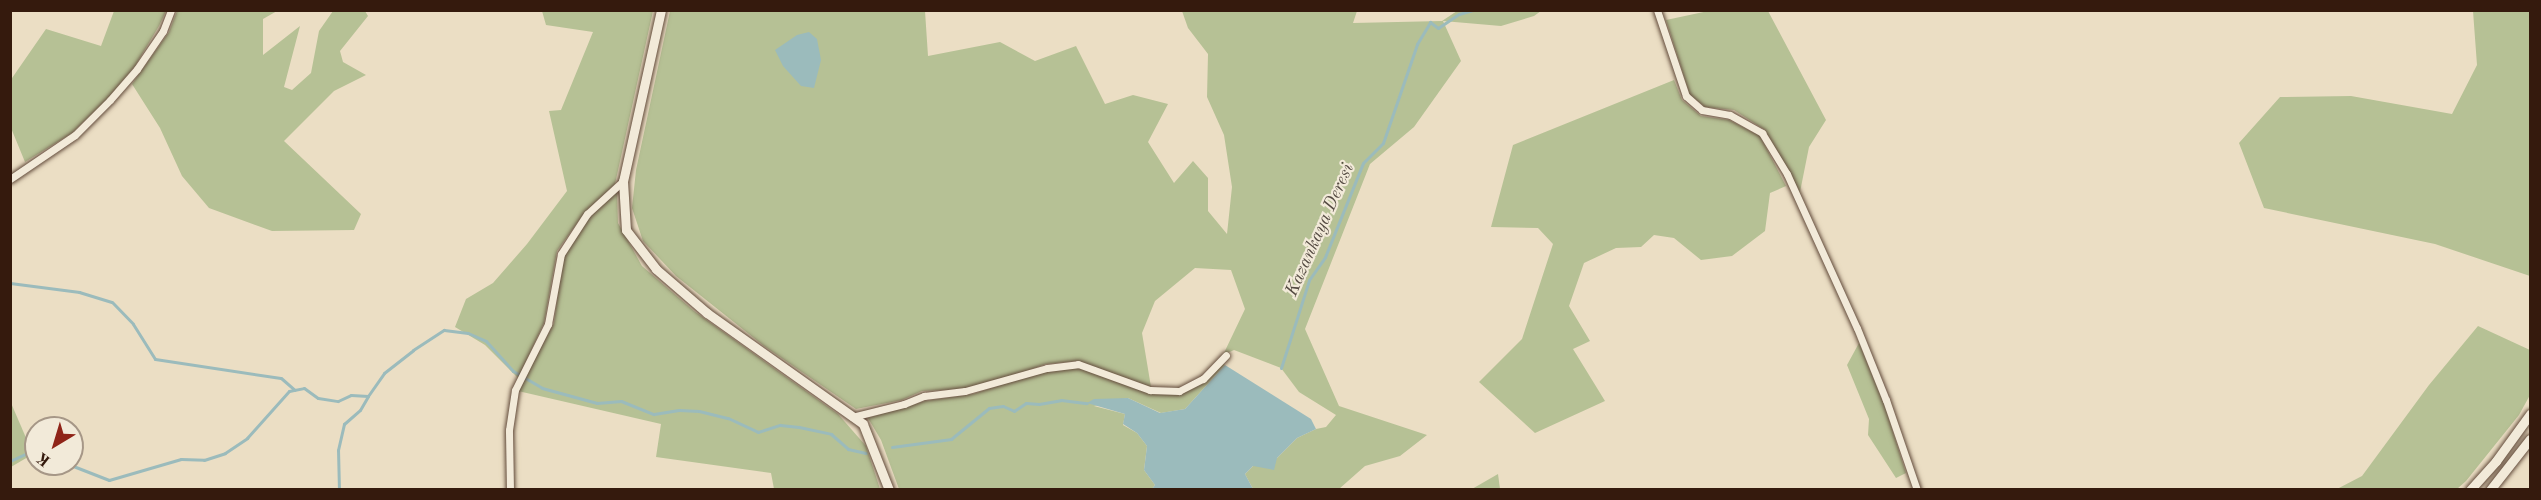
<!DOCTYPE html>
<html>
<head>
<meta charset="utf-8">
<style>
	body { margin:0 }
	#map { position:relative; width:2541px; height:500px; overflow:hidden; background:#ebdec4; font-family:"Old Standard TT",serif }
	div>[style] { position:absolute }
	.green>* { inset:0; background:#b6c195 }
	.water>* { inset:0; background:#9bbbbc }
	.stream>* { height:3px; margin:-1.5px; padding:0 1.5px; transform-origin:1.5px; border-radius:1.5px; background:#9bbbbc }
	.roads { filter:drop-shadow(0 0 2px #624b3b) drop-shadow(0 0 2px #624b3b) }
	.street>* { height:7px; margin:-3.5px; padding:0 3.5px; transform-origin:3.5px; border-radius:3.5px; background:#f2ead9 }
	.secondary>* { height:9px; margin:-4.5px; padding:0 4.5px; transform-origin:4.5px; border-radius:4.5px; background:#f2ead9 }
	span { translate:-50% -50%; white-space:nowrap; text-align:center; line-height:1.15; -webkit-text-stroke:4.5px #f2ead9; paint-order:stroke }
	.water-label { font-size:18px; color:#544a42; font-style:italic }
	.frame { position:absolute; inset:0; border:12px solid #351a0d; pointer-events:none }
	.north { position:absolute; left:24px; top:416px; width:60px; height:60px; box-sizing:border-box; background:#f2ead9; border:2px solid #a69787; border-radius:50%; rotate:218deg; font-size:16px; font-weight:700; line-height:24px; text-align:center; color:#351a0d }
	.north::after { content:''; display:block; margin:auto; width:21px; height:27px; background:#8f2418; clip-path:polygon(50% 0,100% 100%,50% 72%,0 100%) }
</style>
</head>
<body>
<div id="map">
	<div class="green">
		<div style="clip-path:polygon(1713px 10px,1768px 11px,1826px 120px,1809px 147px,1800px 192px,1765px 130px,1734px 110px,1705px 107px,1690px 95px,1666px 20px)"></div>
		<div style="clip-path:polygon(114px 11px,166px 11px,159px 26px,135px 66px,108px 98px,72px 133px,25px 162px,11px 128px,10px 81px,46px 29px,101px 46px)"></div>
		<div style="clip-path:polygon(177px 11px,277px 11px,263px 19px,263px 55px,300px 26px,284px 87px,292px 90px,311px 73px,319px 31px,333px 11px,365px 11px,368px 16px,340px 51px,343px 62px,366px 75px,334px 91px,284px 141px,361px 214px,354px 230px,272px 231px,209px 208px,182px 176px,160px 128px,132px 84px,169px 32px)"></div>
		<div style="clip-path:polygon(542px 11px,653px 11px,615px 184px,585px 212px,557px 251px,544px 323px,518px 378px,485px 345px,455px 327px,466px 299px,493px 283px,527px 244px,567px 191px,549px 111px,561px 110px,593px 32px,546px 25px)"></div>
		<div style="clip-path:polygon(670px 11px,925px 11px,928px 56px,1000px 42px,1035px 61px,1076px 46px,1105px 104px,1133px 95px,1168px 104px,1148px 142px,1174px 183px,1193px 161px,1208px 178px,1208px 211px,1227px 234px,1232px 187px,1224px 135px,1207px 97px,1208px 54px,1188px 28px,1182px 11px,1357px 11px,1353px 23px,1442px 21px,1457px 11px,1541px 11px,1534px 16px,1501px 26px,1443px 21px,1461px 61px,1414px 127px,1370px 164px,1305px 329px,1339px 406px,1427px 435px,1400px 456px,1365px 466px,1339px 489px,1253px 489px,1245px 474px,1254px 465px,1277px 458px,1297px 438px,1316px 429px,1326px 427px,1336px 415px,1299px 392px,1281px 368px,1234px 350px,1223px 355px,1245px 309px,1231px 270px,1195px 268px,1155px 301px,1142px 333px,1151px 387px,1078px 361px,1046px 364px,1003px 379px,964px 389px,922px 391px,902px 400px,856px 409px,764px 346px,676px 276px,643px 241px,632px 208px,636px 170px)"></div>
		<div style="clip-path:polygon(2473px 11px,2530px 11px,2530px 276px,2435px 244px,2264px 208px,2239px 143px,2280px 97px,2351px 96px,2452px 114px,2477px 65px)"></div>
		<div style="clip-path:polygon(1674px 80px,1682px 100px,1701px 116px,1729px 120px,1760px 136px,1786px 186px,1770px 193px,1765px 231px,1732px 256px,1701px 260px,1674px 238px,1654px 235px,1641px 247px,1616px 248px,1584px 263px,1569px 306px,1590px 341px,1573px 349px,1605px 401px,1535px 433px,1479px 382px,1522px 339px,1553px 244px,1538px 228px,1491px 227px,1513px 145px)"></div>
		<div style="clip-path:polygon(617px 192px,618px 223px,642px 266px,694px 311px,838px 414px,866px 446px,880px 489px,774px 489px,771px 473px,656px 457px,661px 424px,518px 391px,554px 323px,563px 255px,590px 216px)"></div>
		<div style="clip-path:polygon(2478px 326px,2530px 350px,2530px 395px,2519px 415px,2466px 481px,2457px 489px,2337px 489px,2362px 476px,2429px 385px)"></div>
		<div style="clip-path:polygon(1859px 343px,1884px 404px,1906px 473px,1896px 478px,1868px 435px,1869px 419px,1847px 365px)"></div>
		<div style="clip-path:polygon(1222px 362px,1225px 365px,1185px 409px,1161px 413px,1128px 398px,1094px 406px,1125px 414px,1123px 425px,1137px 433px,1147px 446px,1144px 470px,1155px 485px,1152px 489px,899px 489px,881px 440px,868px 418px,925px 401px,973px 394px,1048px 370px,1077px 367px,1151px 393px,1180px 394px)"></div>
		<div style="clip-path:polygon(11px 403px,33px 454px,11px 467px,10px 467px)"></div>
		<div style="clip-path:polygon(1498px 474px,1500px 489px,1472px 489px)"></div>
	</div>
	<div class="water">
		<div style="clip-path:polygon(809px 32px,817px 39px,821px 60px,814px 88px,801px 86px,783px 66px,775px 50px,797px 35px)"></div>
		<div style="clip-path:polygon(1225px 365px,1311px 419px,1316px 429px,1297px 438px,1277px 458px,1274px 470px,1253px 466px,1245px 474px,1253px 489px,1152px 489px,1155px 485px,1144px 470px,1147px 446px,1137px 433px,1123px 424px,1125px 414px,1087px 403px,1094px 399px,1128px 398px,1160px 413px,1185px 409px)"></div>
	</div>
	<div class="stream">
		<div style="left:10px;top:283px;width:70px;rotate:7.4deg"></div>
		<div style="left:79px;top:292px;width:34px;rotate:17deg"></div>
		<div style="left:112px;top:302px;width:30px;rotate:46deg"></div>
		<div style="left:133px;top:324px;width:41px;rotate:57.8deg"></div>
		<div style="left:155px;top:359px;width:127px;rotate:8.6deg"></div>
		<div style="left:281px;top:378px;width:18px;rotate:41deg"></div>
		<div style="left:1281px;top:368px;width:92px;rotate:-72.3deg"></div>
		<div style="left:1309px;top:280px;width:28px;rotate:-55deg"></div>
		<div style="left:1325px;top:257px;width:101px;rotate:-68deg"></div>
		<div style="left:1363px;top:163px;width:28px;rotate:-45deg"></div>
		<div style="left:1383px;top:143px;width:105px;rotate:-71deg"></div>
		<div style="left:1417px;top:44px;width:26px;rotate:-59deg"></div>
		<div style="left:1430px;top:22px;width:10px;rotate:37deg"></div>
		<div style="left:1438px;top:28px;width:25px;rotate:-34deg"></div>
		<div style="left:1459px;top:14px;width:15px;rotate:-16deg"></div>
		<div style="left:892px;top:447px;width:60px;rotate:-7.7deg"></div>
		<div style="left:951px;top:439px;width:49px;rotate:-39.2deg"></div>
		<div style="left:989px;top:408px;width:14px;rotate:-8deg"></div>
		<div style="left:1003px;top:406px;width:12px;rotate:24deg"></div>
		<div style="left:1014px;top:411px;width:14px;rotate:-34deg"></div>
		<div style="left:1026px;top:403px;width:13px;rotate:4deg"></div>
		<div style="left:1039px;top:404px;width:22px;rotate:-10deg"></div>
		<div style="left:1061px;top:400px;width:26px;rotate:7deg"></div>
		<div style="left:10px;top:461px;width:23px;rotate:-25deg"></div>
		<div style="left:31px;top:451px;width:5px;rotate:11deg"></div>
		<div style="left:68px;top:464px;width:44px;rotate:21.3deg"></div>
		<div style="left:109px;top:480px;width:75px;rotate:-16.3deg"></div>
		<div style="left:181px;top:459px;width:23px;rotate:2deg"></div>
		<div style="left:204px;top:460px;width:22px;rotate:-18deg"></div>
		<div style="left:225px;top:453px;width:27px;rotate:-34deg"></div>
		<div style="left:247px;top:438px;width:63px;rotate:-48.2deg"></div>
		<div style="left:289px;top:391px;width:15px;rotate:-11deg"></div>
		<div style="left:304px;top:388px;width:17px;rotate:36deg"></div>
		<div style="left:318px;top:398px;width:20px;rotate:9deg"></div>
		<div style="left:338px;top:401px;width:14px;rotate:-25deg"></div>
		<div style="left:351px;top:395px;width:17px;rotate:3deg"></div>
		<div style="left:368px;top:396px;width:28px;rotate:-55deg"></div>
		<div style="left:384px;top:373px;width:37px;rotate:-38deg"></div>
		<div style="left:413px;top:350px;width:37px;rotate:-33deg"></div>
		<div style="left:444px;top:330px;width:24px;rotate:7deg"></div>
		<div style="left:468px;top:333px;width:20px;rotate:24deg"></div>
		<div style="left:486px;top:341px;width:40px;rotate:48deg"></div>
		<div style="left:513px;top:371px;width:34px;rotate:30deg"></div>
		<div style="left:542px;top:388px;width:57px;rotate:15.3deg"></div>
		<div style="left:597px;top:403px;width:24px;rotate:-5deg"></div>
		<div style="left:621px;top:401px;width:35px;rotate:22deg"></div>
		<div style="left:654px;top:414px;width:25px;rotate:-9deg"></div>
		<div style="left:679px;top:410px;width:20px;rotate:3deg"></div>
		<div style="left:699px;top:411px;width:30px;rotate:14deg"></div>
		<div style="left:728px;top:418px;width:33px;rotate:25deg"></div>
		<div style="left:758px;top:432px;width:23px;rotate:-18deg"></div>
		<div style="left:780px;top:425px;width:19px;rotate:6deg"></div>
		<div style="left:799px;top:427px;width:33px;rotate:12deg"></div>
		<div style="left:831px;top:434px;width:23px;rotate:41deg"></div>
		<div style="left:848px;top:449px;width:18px;rotate:13deg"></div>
		<div style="left:339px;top:490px;width:40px;rotate:-91.4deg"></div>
		<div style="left:338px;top:450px;width:27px;rotate:-77deg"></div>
		<div style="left:344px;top:424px;width:21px;rotate:-41deg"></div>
		<div style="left:360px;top:410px;width:16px;rotate:-60deg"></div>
	</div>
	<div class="roads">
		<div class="street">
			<div style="left:1657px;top:10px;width:91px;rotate:71.4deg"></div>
			<div style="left:1686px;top:96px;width:21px;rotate:41deg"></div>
			<div style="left:1702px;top:110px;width:28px;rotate:10deg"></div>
			<div style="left:1730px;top:115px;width:37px;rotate:29deg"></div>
			<div style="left:1762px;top:133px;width:48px;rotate:58.6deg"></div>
			<div style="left:1787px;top:174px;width:169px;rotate:65.6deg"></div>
			<div style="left:1857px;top:328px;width:78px;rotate:68.1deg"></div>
			<div style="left:1886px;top:400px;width:95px;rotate:71deg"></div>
			<div style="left:10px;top:179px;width:78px;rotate:-34.1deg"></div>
			<div style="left:75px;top:135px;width:49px;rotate:-45deg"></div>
			<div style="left:110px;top:100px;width:41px;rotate:-48.9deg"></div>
			<div style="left:137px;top:69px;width:46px;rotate:-55.6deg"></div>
			<div style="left:163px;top:31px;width:22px;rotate:-69deg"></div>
			<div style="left:852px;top:417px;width:54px;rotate:-14deg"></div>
			<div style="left:904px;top:404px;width:22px;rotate:-22deg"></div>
			<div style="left:924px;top:396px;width:41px;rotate:-7deg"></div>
			<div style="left:965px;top:391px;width:85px;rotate:-15.7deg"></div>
			<div style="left:1047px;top:368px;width:31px;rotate:-7deg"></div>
			<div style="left:1078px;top:364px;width:77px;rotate:19.9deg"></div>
			<div style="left:1150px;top:390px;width:29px;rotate:2deg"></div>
			<div style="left:1179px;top:391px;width:27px;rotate:-27deg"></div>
			<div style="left:1203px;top:379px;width:33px;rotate:-46deg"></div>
			<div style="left:510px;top:490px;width:60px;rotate:-91deg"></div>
			<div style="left:509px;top:430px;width:40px;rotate:-81.5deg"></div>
			<div style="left:515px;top:390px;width:74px;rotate:-63.4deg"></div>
			<div style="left:548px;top:324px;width:71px;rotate:-79.5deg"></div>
			<div style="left:561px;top:254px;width:48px;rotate:-57deg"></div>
			<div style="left:587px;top:214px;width:49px;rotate:-42.5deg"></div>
		</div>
		<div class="secondary">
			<div style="left:661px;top:10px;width:175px;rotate:102.5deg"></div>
			<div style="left:623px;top:181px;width:49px;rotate:86.5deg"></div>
			<div style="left:626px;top:230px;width:49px;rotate:52.4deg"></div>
			<div style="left:656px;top:269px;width:67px;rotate:40.8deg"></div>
			<div style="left:707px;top:313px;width:191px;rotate:35.4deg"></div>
			<div style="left:863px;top:424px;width:71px;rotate:68.5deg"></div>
			<div style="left:2470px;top:490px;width:39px;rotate:-48deg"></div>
			<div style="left:2496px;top:461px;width:58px;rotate:-54.1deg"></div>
			<div style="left:2490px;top:490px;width:65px;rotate:-51.9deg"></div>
		</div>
	</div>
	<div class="water-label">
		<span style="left:1320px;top:230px;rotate:-66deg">Kazankaya Deresi</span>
	</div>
	<div class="frame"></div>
	<div class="north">K</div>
</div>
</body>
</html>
